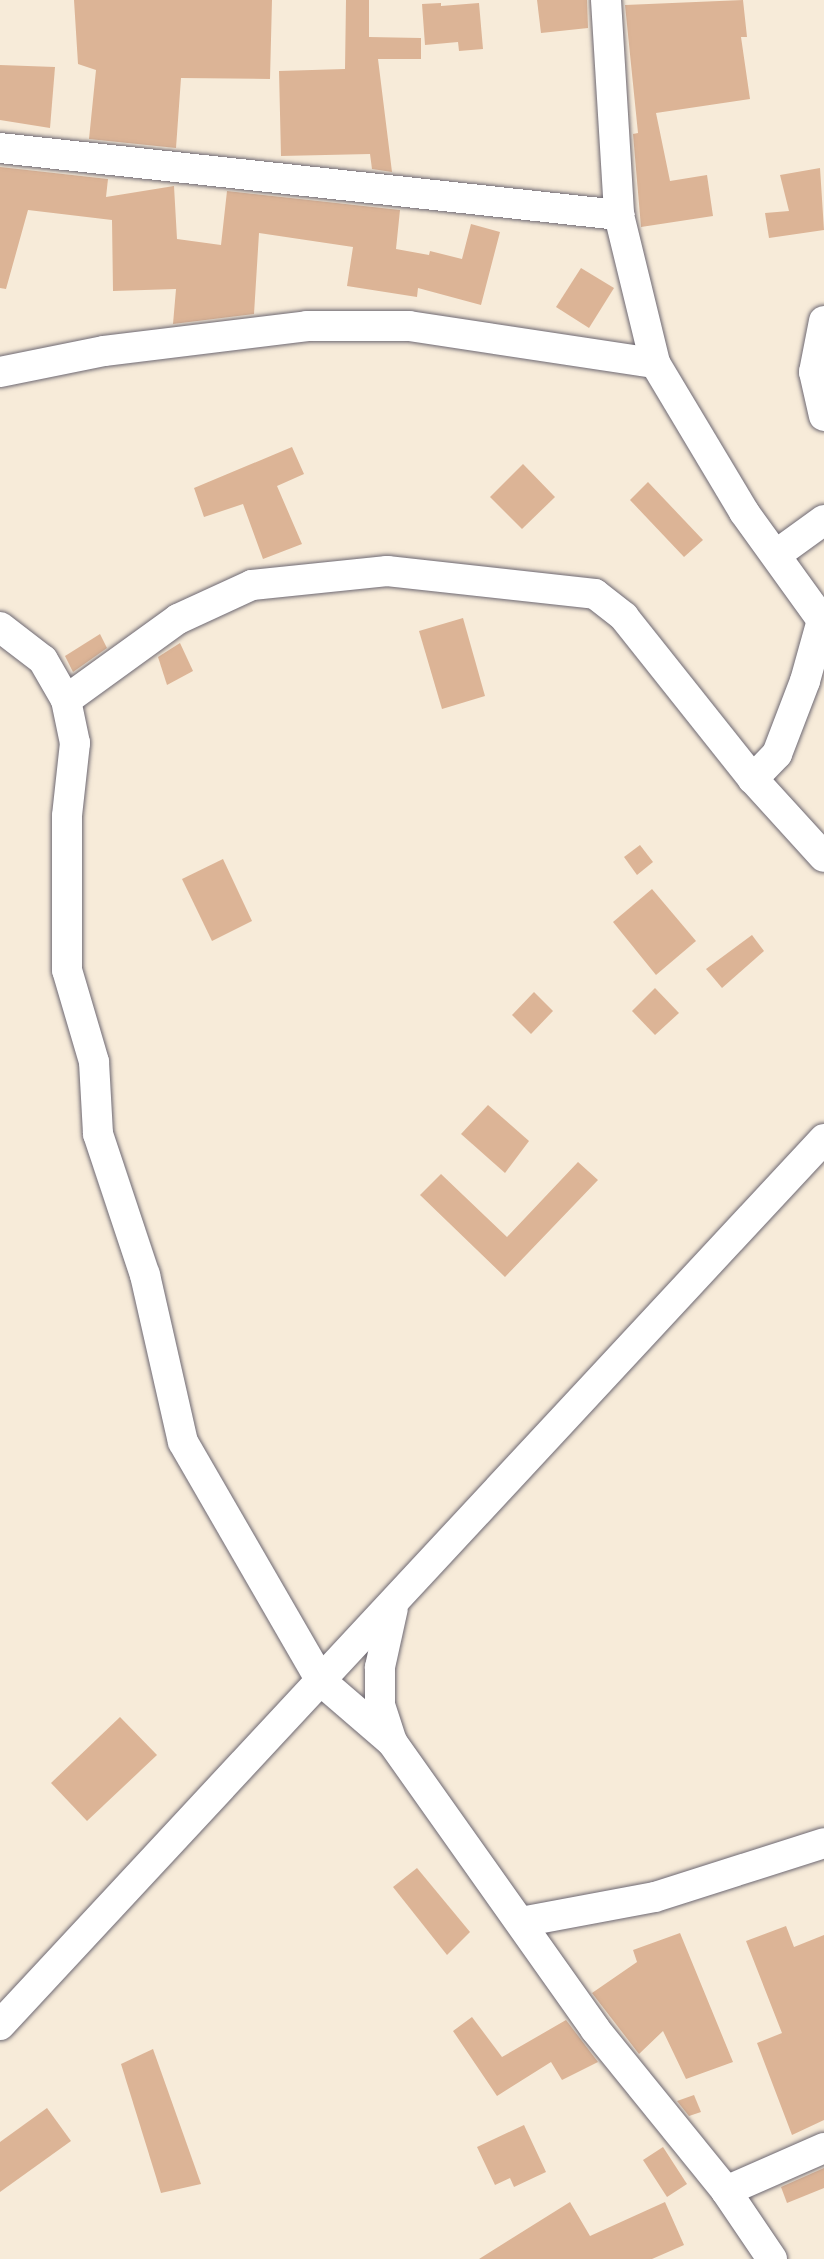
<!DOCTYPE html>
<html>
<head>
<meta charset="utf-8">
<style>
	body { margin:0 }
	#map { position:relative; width:824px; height:2259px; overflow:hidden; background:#f7ebd9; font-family:Caveat,sans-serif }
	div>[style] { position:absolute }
	.building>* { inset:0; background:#dcb496 }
	.roads { filter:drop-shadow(0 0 2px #6d6872) drop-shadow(0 0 2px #6d6872) }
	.minor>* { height:30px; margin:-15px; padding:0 15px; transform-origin:15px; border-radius:15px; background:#fff }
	span { translate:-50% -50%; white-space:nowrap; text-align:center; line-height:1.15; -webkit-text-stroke:9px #fff; paint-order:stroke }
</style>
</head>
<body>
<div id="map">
	<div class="building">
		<div style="clip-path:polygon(74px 0,272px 0,270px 79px,181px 78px,176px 148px,89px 139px,96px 70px,78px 64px)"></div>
		<div style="clip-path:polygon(346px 0,369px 0,369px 37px,421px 38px,421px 59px,378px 59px,392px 172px,372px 169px,370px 154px,281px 156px,279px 71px,345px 69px)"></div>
		<div style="clip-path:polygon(537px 0,587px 0,588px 28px,541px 33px)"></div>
		<div style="clip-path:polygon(743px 0,747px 37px,741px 37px,750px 99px,656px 113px,670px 181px,707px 175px,713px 216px,641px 227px,633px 134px,638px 133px,625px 5px)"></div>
		<div style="clip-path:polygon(441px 3px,441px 6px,479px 3px,483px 49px,459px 51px,458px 42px,425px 45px,422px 4px)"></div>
		<div style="clip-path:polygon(0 65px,55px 67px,50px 128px,0 120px)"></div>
		<div style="clip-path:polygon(0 167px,108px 179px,106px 197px,174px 186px,177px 239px,221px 245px,227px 191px,400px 210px,396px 249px,429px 255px,430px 251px,462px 259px,471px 224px,500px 232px,481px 305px,418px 288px,417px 297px,347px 286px,353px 247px,259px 233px,254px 314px,173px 324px,176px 289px,113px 291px,112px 220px,28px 210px,6px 289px,0 288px)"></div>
		<div style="clip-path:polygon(820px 168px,824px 230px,769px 238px,765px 213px,789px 211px,780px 175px)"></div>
		<div style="clip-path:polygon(581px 268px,614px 288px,589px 328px,556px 307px)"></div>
		<div style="clip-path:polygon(292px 447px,304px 474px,277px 486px,302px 544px,263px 559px,243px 504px,204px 517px,194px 488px)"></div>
		<div style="clip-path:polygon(523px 464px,555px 497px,522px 529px,490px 497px)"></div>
		<div style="clip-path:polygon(648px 482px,703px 540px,684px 557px,630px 500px)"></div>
		<div style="clip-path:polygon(463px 618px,485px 696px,442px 709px,419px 631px)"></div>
		<div style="clip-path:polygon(100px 634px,107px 648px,73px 672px,65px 656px)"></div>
		<div style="clip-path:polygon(180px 643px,193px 671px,167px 685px,158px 657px)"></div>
		<div style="clip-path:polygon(640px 845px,653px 862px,637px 875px,624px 857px)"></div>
		<div style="clip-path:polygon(223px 859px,252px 921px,212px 941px,182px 879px)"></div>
		<div style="clip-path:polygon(652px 889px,696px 941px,656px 975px,613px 922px)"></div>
		<div style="clip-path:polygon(752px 935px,764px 951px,722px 988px,706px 969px)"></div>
		<div style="clip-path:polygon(655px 988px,679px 1013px,655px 1035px,632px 1011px)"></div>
		<div style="clip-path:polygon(534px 992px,553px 1011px,531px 1034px,512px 1015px)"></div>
		<div style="clip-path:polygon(488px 1105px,529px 1141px,505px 1173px,461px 1134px)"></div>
		<div style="clip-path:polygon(578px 1162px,598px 1180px,505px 1277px,420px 1195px,441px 1174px,507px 1237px)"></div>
		<div style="clip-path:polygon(120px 1717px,157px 1755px,87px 1821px,51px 1783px)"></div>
		<div style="clip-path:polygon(417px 1868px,470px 1932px,447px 1955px,393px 1887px)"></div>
		<div style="clip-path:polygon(786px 1926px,794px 1947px,824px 1935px,824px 2120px,792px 2135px,757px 2043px,782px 2033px,746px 1941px)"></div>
		<div style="clip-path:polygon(680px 1933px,733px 2062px,686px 2079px,663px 2031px,639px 2054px,592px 1993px,637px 1962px,633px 1950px)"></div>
		<div style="clip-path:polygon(472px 2017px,502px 2057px,566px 2020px,598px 2062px,562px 2080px,551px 2062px,497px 2096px,453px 2031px)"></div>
		<div style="clip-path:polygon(153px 2049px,201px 2184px,161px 2193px,121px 2064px)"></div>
		<div style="clip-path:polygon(694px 2095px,701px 2112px,689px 2116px,677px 2101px)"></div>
		<div style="clip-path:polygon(47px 2108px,71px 2141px,0 2192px,0 2142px)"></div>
		<div style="clip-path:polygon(524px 2125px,546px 2172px,514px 2187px,510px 2178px,495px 2185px,477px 2147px)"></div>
		<div style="clip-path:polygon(663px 2147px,687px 2184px,667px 2197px,643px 2160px)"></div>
		<div style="clip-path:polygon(824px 2168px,824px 2188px,787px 2203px,781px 2187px)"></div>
		<div style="clip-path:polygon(570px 2202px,590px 2236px,665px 2202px,684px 2245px,652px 2259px,479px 2259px)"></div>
	</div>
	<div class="roads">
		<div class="minor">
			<div style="left:606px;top:0;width:215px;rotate:86.5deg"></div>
			<div style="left:619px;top:215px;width:152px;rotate:76.3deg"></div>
			<div style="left:0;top:148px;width:623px;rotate:6.18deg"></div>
			<div style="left:824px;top:321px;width:52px;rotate:101.1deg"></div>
			<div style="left:814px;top:372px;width:45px;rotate:77.2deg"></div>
			<div style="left:0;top:372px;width:106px;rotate:-11.4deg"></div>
			<div style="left:104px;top:351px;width:205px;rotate:-7deg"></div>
			<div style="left:307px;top:326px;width:102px"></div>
			<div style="left:409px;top:326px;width:249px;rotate:8.6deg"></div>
			<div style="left:655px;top:363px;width:174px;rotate:59.1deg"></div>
			<div style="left:744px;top:512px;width:133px;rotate:54.2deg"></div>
			<div style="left:822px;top:620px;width:63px;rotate:105.6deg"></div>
			<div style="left:805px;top:681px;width:78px;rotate:111deg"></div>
			<div style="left:777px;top:754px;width:35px;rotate:134deg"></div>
			<div style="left:753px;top:779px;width:105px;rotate:47.7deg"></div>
			<div style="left:777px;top:554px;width:58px;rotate:-35.9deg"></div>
			<div style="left:0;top:627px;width:54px;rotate:37.5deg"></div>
			<div style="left:43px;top:660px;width:46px;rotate:60.1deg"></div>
			<div style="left:66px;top:700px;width:44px;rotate:78.2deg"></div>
			<div style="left:75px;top:743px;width:73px;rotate:96.3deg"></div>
			<div style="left:67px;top:816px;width:154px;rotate:90deg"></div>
			<div style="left:67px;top:970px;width:96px;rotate:73.6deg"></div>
			<div style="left:94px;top:1062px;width:72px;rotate:86.8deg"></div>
			<div style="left:98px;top:1134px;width:149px;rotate:71.6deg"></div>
			<div style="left:145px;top:1275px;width:171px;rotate:77.2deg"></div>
			<div style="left:183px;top:1442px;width:276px;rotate:60deg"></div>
			<div style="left:321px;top:1681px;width:94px;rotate:40.7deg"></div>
			<div style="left:392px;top:1742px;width:352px;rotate:54.7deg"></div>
			<div style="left:595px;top:2029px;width:208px;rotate:51deg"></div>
			<div style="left:726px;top:2191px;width:82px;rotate:55.9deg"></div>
			<div style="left:66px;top:700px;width:138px;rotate:-35.9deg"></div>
			<div style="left:178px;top:619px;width:81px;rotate:-24.7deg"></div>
			<div style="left:252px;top:585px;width:136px;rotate:-5.9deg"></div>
			<div style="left:387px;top:571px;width:209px;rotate:6.3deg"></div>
			<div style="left:595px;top:594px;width:37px;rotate:38deg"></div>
			<div style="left:624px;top:617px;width:207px;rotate:51.5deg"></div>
			<div style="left:392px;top:1742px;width:40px;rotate:-108deg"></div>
			<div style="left:380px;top:1704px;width:37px;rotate:-90deg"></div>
			<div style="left:380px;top:1667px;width:60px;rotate:-77.6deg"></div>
			<div style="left:521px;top:1922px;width:136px;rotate:-10.6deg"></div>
			<div style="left:655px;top:1897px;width:177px;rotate:-17.7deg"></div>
			<div style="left:0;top:2025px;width:1210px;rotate:-47.08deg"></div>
			<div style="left:726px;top:2191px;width:107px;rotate:-23.7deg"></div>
		</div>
	</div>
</div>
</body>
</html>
